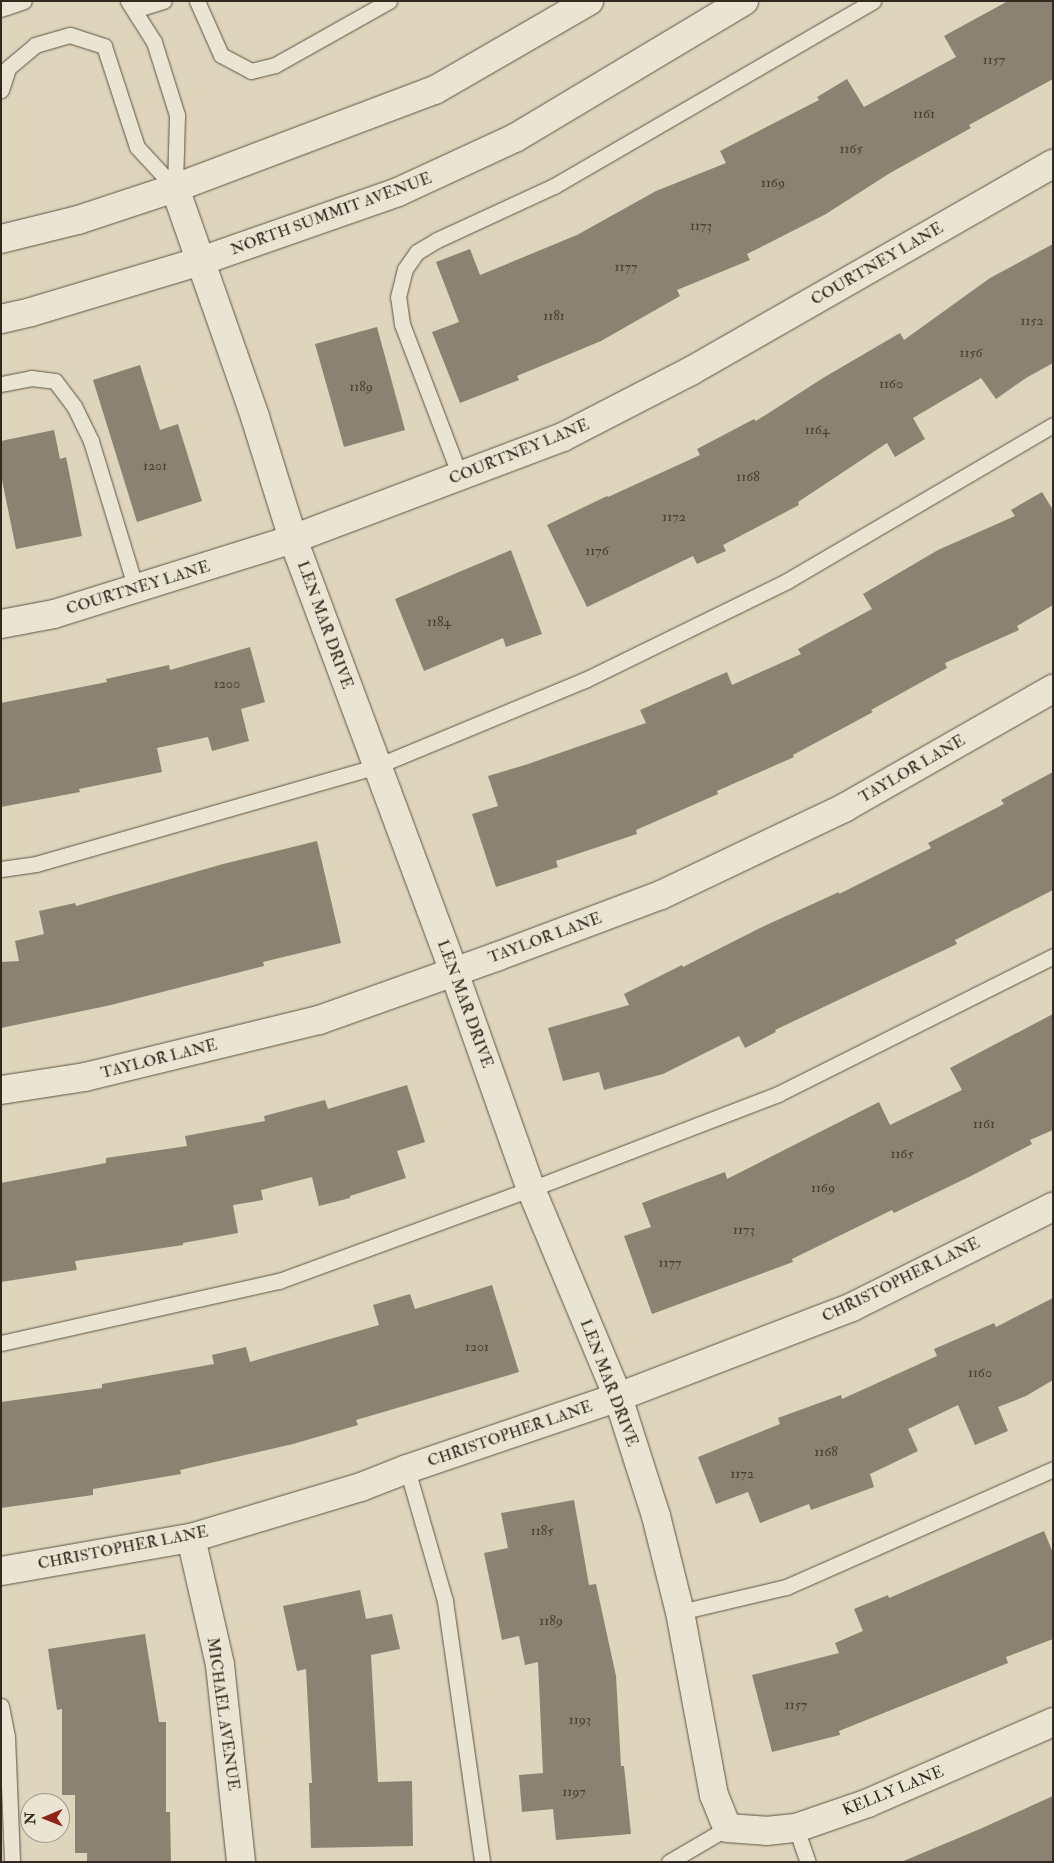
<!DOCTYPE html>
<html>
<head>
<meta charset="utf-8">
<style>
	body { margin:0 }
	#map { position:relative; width:1054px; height:1863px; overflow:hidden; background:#ded5bc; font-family:"IM FELL Double Pica",serif }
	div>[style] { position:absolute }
	.building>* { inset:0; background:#8c8271 }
	.roads { filter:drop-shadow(0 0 1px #5e5446) drop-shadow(0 0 1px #5e5446) }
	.lane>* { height:15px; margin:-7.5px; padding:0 7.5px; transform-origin:7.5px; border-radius:7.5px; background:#eae4d3 }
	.street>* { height:28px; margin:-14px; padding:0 14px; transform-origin:14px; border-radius:14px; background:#eae4d3 }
	.secondary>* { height:28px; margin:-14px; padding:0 14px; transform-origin:14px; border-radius:14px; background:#eae4d3 }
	span { translate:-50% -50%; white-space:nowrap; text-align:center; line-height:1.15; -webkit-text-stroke:4.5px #eae4d3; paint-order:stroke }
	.number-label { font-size:14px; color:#493f34 }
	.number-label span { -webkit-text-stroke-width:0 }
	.street-label { font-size:16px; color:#33291f }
	.frame { position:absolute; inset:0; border:2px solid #33291f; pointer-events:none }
	.north { position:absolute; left:20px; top:1793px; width:50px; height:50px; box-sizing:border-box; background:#eae4d3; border:1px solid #a1998b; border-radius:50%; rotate:269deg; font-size:14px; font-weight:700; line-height:20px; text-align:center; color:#33291f }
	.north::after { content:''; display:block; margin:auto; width:18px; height:22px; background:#8f2418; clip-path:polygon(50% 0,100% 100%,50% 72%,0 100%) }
</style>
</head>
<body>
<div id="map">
	<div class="building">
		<div style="clip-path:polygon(1008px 1px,1053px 1px,1053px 79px,969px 125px,971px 128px,890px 173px,826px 214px,747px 254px,750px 260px,677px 290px,680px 296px,601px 341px,517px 376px,519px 380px,460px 403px,432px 332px,459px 322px,436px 262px,470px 249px,480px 275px,577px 235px,656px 191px,726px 163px,720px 151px,819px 100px,817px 97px,847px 79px,864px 107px,956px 57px,944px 36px)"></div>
		<div style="clip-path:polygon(1053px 244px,1053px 363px,1026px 378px,996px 399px,981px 378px,913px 418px,925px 439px,895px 457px,887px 443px,798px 502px,799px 505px,723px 545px,726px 551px,697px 564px,693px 556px,587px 607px,547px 525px,607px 496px,608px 497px,700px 455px,697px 449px,754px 419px,756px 421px,823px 378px,900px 333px,904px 340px,990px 278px)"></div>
		<div style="clip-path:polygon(377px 327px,405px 430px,344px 447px,315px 344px)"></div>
		<div style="clip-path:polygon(140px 365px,160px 430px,178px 424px,202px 501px,137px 522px,93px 380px)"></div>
		<div style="clip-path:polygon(54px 430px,60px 459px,66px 457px,82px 536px,16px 549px,1px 475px,1px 441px)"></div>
		<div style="clip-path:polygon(1042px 492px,1053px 510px,1053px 605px,1017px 626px,1019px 630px,945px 663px,947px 668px,871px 710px,873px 712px,793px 755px,794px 757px,717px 791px,718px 794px,636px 830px,637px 834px,556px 861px,558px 867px,496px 887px,472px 814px,498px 806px,488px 776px,525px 765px,646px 723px,640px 710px,727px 672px,732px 685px,801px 654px,798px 649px,872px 609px,863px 594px,938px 550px,1015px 516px,1011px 510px)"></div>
		<div style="clip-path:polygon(511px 550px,542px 634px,506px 647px,503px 638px,424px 671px,395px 599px)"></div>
		<div style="clip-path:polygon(250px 647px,265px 702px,241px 709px,249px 741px,212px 751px,208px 737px,157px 748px,162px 772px,79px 789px,80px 792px,1px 807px,1px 703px,107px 682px,106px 679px,169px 665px,170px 670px)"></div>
		<div style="clip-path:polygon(1053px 772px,1053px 890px,955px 940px,957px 944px,775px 1030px,776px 1032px,745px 1048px,739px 1036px,663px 1074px,604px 1090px,599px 1072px,563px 1081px,548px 1028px,629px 1005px,624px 994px,682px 965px,683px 967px,760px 928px,839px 892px,839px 894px,931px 848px,928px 843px,1004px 804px,1001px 800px)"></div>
		<div style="clip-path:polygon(317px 841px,341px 943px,263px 962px,264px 966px,111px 1005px,1px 1028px,1px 962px,19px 961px,15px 941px,44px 934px,39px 911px,75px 903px,76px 906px,223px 864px)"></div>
		<div style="clip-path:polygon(1053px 1014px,1053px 1130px,1030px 1140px,1032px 1144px,973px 1175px,894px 1213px,892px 1210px,792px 1259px,793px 1262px,652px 1314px,624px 1236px,651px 1227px,642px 1203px,725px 1172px,727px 1179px,879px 1102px,890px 1125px,962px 1090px,950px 1068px)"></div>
		<div style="clip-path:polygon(407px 1085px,425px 1142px,397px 1151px,406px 1178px,350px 1196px,350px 1198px,319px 1206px,312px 1177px,261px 1190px,263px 1200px,233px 1205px,238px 1233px,183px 1243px,183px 1245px,75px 1261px,77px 1270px,1px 1282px,1px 1183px,106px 1163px,106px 1158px,187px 1146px,185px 1136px,265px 1121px,264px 1116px,325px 1100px,328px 1109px)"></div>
		<div style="clip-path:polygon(492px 1285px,519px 1372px,356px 1420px,358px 1425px,293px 1444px,180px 1470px,181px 1474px,93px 1489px,93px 1495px,1px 1508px,1px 1402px,102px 1388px,102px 1384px,214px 1364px,212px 1355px,246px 1347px,250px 1362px,379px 1325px,373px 1305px,410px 1294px,415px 1309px)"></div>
		<div style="clip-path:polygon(1053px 1298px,1053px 1380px,1026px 1396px,998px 1407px,1008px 1431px,975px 1445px,958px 1405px,908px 1429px,918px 1451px,870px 1474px,874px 1487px,811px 1510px,809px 1504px,760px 1523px,748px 1492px,716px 1504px,698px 1457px,780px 1424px,778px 1418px,841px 1395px,842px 1399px,937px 1356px,934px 1349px,994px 1323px,996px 1327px)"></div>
		<div style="clip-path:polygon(574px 1500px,589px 1585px,596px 1584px,616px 1676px,621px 1766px,624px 1766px,631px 1834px,556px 1840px,553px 1809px,522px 1812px,519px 1775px,543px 1773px,538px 1662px,525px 1665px,519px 1636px,502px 1640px,484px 1553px,508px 1548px,501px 1513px)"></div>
		<div style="clip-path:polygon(1044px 1531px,1053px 1553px,1053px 1639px,1006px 1657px,1008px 1663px,839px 1731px,840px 1735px,772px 1752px,752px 1675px,839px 1653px,835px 1643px,863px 1631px,854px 1609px,888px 1595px,889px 1598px)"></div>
		<div style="clip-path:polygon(360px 1590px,366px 1619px,392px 1614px,400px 1649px,371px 1655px,378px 1782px,412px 1781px,413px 1846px,311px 1848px,309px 1783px,312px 1783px,306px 1669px,297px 1671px,283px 1606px)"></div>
		<div style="clip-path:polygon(145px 1634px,159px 1722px,166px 1722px,166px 1812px,170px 1812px,171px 1862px,87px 1862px,87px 1853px,75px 1853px,75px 1795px,62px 1795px,62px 1709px,57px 1710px,48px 1649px)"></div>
		<div style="clip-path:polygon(1053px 1796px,1053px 1862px,901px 1862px,980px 1829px)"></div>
	</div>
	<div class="roads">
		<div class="lane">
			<div style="left:128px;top:1px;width:49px;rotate:57.6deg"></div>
			<div style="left:154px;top:42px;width:77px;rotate:72.5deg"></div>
			<div style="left:177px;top:115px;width:73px;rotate:91.6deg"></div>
			<div style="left:197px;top:1px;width:59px;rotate:66deg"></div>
			<div style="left:221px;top:55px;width:34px;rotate:28deg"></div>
			<div style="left:251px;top:71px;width:25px;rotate:-14deg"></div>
			<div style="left:275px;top:65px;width:131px;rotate:-29.3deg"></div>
			<div style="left:1px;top:9px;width:24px;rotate:-19deg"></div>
			<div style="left:134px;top:10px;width:31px;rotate:-17deg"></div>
			<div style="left:1px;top:90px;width:23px;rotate:-72deg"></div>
			<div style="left:8px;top:68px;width:35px;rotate:-40deg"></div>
			<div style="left:35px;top:45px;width:36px;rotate:-16deg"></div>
			<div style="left:70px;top:35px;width:36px;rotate:18deg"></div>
			<div style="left:104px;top:46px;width:106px;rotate:71.9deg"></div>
			<div style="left:137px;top:147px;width:56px;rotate:47.2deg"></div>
			<div style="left:1px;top:384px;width:31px;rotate:-11deg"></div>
			<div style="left:31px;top:378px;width:24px;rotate:7deg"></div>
			<div style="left:55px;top:381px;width:31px;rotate:53deg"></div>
			<div style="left:74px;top:406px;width:39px;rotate:64deg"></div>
			<div style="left:91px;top:441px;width:155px;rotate:73.1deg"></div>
			<div style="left:460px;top:476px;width:163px;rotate:-110.9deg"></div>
			<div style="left:402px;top:324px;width:27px;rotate:-98deg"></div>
			<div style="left:398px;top:297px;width:29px;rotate:-76deg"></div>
			<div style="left:405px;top:269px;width:21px;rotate:-55deg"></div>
			<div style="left:417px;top:252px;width:23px;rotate:-31deg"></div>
			<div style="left:437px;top:240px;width:129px;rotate:-24.8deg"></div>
			<div style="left:554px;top:186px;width:369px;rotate:-30.1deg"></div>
			<div style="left:1px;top:869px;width:35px;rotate:-8deg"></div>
			<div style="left:36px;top:864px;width:355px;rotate:-16deg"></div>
			<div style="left:377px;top:766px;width:225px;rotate:-22.5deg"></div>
			<div style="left:585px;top:680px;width:225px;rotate:-26.1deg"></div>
			<div style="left:787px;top:581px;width:308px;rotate:-30.4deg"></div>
			<div style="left:1px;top:1343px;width:285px;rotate:-12.6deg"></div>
			<div style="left:279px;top:1281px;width:268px;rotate:-20.1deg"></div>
			<div style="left:531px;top:1189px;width:265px;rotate:-21deg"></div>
			<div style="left:778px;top:1094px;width:308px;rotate:-26.6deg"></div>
			<div style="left:407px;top:1469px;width:137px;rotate:73.9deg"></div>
			<div style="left:445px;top:1601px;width:264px;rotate:81.9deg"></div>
			<div style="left:680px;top:1612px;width:109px;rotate:-13.3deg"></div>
			<div style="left:786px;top:1587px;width:292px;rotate:-23.8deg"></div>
			<div style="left:1px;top:1706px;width:31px;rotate:79deg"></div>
			<div style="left:7px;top:1736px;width:126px;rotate:87.7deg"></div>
			<div style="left:796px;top:1828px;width:36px;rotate:71deg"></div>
			<div style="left:669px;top:1862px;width:67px;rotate:-30.4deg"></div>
		</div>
		<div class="street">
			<div style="left:175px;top:188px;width:243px;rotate:70.7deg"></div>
			<div style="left:255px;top:417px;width:128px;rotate:72.7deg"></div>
			<div style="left:293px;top:539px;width:462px;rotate:69.6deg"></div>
			<div style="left:454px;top:972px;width:230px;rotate:70.5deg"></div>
			<div style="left:531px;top:1189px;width:225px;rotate:67.3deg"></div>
			<div style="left:618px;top:1397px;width:125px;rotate:72.3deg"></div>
			<div style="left:656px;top:1516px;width:99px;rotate:76deg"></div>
			<div style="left:680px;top:1612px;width:186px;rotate:79.5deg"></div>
			<div style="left:714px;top:1795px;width:35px;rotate:68deg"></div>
			<div style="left:727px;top:1828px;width:39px;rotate:4deg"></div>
			<div style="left:766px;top:1831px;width:30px;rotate:-6deg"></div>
			<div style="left:796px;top:1828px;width:76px;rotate:-19.1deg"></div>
			<div style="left:868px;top:1803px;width:202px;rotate:-23.6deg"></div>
			<div style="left:1px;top:624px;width:54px;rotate:-10.7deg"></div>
			<div style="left:54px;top:614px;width:250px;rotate:-17.4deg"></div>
			<div style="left:293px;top:539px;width:289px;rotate:-20.7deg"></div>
			<div style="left:563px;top:437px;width:144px;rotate:-27.3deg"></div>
			<div style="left:691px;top:371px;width:417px;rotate:-29.8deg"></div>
			<div style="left:1px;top:1090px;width:85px;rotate:-8.8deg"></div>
			<div style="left:85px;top:1077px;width:241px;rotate:-13.7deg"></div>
			<div style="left:319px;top:1020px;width:188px;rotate:-19.6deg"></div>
			<div style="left:496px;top:957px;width:176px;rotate:-20.6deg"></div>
			<div style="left:661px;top:895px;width:203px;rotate:-25.4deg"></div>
			<div style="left:844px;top:808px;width:241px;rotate:-29.7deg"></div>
			<div style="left:191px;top:1538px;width:130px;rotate:77.1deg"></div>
			<div style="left:220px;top:1665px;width:198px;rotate:83.9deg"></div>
			<div style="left:1px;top:1571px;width:193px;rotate:-9.9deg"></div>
			<div style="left:191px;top:1538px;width:177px;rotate:-16.7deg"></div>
			<div style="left:361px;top:1487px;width:49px;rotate:-21.4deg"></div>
			<div style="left:407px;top:1469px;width:223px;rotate:-18.8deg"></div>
			<div style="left:618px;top:1397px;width:251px;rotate:-21deg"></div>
			<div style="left:852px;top:1307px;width:225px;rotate:-26.5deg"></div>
		</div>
		<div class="secondary">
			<div style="left:1px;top:239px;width:79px;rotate:-13.9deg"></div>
			<div style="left:78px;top:220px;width:102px;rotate:-18.3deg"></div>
			<div style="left:175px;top:188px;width:278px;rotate:-20.7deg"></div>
			<div style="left:435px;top:90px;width:178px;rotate:-30deg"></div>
			<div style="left:1px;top:319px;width:31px;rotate:-13deg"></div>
			<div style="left:31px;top:312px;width:177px;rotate:-16.7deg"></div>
			<div style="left:201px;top:261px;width:209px;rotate:-19.3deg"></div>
			<div style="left:398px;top:192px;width:129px;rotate:-24.8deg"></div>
			<div style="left:515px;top:138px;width:267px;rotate:-30.9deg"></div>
		</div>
	</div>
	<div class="number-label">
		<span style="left:994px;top:60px">1157</span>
		<span style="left:924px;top:114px">1161</span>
		<span style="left:851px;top:149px">1165</span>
		<span style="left:773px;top:183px">1169</span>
		<span style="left:701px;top:226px">1173</span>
		<span style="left:626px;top:267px">1177</span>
		<span style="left:554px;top:316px">1181</span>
		<span style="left:1032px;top:321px">1152</span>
		<span style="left:971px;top:353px">1156</span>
		<span style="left:891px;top:384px">1160</span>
		<span style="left:361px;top:387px">1189</span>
		<span style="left:817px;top:430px">1164</span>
		<span style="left:155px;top:466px">1201</span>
		<span style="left:748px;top:477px">1168</span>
		<span style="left:674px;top:517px">1172</span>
		<span style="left:597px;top:551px">1176</span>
		<span style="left:439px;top:622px">1184</span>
		<span style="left:227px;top:684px">1200</span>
		<span style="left:984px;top:1124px">1161</span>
		<span style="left:902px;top:1154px">1165</span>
		<span style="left:823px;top:1188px">1169</span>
		<span style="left:744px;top:1230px">1173</span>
		<span style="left:670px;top:1263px">1177</span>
		<span style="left:477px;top:1347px">1201</span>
		<span style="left:980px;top:1373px">1160</span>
		<span style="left:826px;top:1452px">1168</span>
		<span style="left:742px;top:1474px">1172</span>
		<span style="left:542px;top:1531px">1185</span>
		<span style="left:551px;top:1621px">1189</span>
		<span style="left:796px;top:1705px">1157</span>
		<span style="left:580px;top:1720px">1193</span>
		<span style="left:574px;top:1792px">1197</span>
	</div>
	<div class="street-label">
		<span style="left:331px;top:214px;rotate:-20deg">NORTH SUMMIT AVENUE</span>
		<span style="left:877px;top:264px;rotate:-30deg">COURTNEY LANE</span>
		<span style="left:519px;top:452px;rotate:-22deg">COURTNEY LANE</span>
		<span style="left:138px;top:588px;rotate:-17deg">COURTNEY LANE</span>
		<span style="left:325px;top:625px;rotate:70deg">LEN MAR DRIVE</span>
		<span style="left:912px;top:769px;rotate:-30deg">TAYLOR LANE</span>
		<span style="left:545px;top:938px;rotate:-20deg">TAYLOR LANE</span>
		<span style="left:465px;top:1004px;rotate:70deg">LEN MAR DRIVE</span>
		<span style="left:159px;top:1059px;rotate:-14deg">TAYLOR LANE</span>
		<span style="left:901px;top:1280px;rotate:-26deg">CHRISTOPHER LANE</span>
		<span style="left:609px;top:1383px;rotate:69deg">LEN MAR DRIVE</span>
		<span style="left:510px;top:1434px;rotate:-19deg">CHRISTOPHER LANE</span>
		<span style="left:123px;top:1548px;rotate:-11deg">CHRISTOPHER LANE</span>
		<span style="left:223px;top:1714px;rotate:82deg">MICHAEL AVENUE</span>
		<span style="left:893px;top:1791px;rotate:-22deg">KELLY LANE</span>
	</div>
	<div class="frame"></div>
	<div class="north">N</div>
</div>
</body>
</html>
